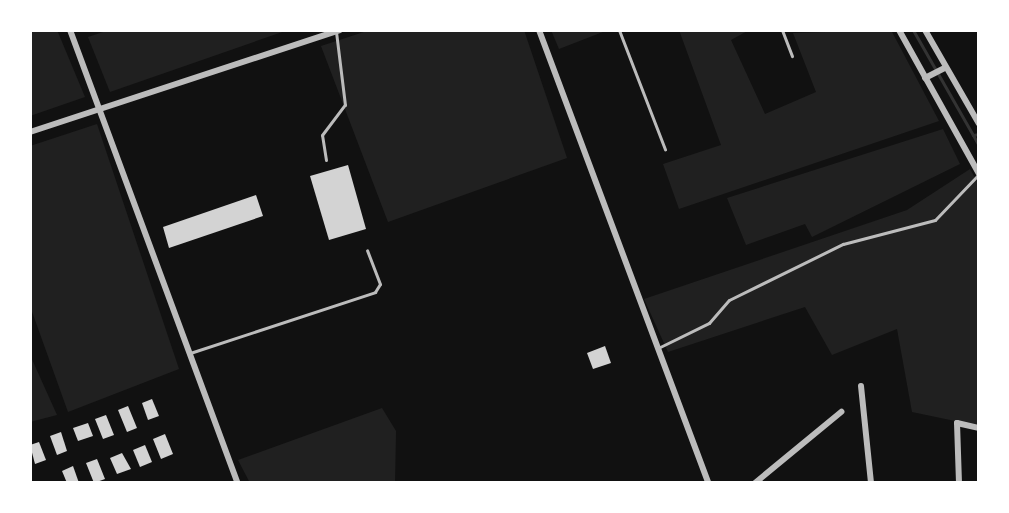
<!DOCTYPE html>
<html>
<head>
<meta charset="utf-8">
<style>
	body { margin:0 }
	#map { position:relative; width:1009px; height:513px; overflow:hidden; background:#111; font-family:Raleway,sans-serif }
	div>[style] { position:absolute }
	.green>* { inset:0; background:#202020 }
	.stream>* { height:3px; margin:-1.5px; padding:0 1.5px; transform-origin:1.5px; border-radius:1.5px; background:#333 }
	.building>* { inset:0; background:#d3d3d3 }
	.service>* { height:3px; margin:-1.5px; padding:0 1.5px; transform-origin:1.5px; border-radius:1.5px; background:#bcbcbc }
	.minor>* { height:6px; margin:-3px; padding:0 3px; transform-origin:3px; border-radius:3px; background:#bcbcbc }
	span { translate:-50% -50%; white-space:nowrap; text-align:center; line-height:1.15; -webkit-text-stroke:6px #fff; paint-order:stroke }
	.frame { position:absolute; inset:0; border:32px solid #fff; pointer-events:none }
</style>
</head>
<body>
<div id="map">
	<div class="green">
		<div style="clip-path:polygon(30px 30px,57px 30px,85px 97px,30px 116px)"></div>
		<div style="clip-path:polygon(109px 30px,288px 30px,110px 92px,88px 37px)"></div>
		<div style="clip-path:polygon(370px 30px,524px 30px,567px 158px,388px 222px,321px 46px)"></div>
		<div style="clip-path:polygon(551px 30px,608px 30px,559px 49px)"></div>
		<div style="clip-path:polygon(679px 30px,749px 30px,731px 40px,765px 114px,816px 92px,793px 33px,891px 30px,939px 121px,679px 209px,663px 164px,721px 145px)"></div>
		<div style="clip-path:polygon(97px 124px,179px 369px,68px 412px,30px 306px,30px 146px)"></div>
		<div style="clip-path:polygon(943px 129px,960px 164px,812px 237px,805px 224px,746px 245px,727px 198px)"></div>
		<div style="clip-path:polygon(970px 169px,979px 185px,979px 426px,912px 412px,897px 329px,832px 355px,805px 307px,668px 352px,644px 299px,907px 210px)"></div>
		<div style="clip-path:polygon(30px 355px,57px 415px,30px 422px)"></div>
		<div style="clip-path:polygon(382px 408px,396px 431px,395px 483px,250px 483px,238px 460px)"></div>
	</div>
	<div class="stream">
		<div style="left:913px;top:30px;width:121px;rotate:60.3deg"></div>
		<div style="left:973px;top:135px;width:6px;rotate:-9deg"></div>
		<div style="left:973px;top:135px;width:13px;rotate:61deg"></div>
	</div>
	<div class="building">
		<div style="clip-path:polygon(348px 165px,366px 229px,329px 240px,310px 176px)"></div>
		<div style="clip-path:polygon(256px 195px,263px 216px,169px 248px,163px 227px)"></div>
		<div style="clip-path:polygon(605px 346px,611px 363px,593px 369px,587px 353px)"></div>
		<div style="clip-path:polygon(152px 399px,159px 416px,148px 420px,142px 403px)"></div>
		<div style="clip-path:polygon(128px 406px,137px 428px,127px 432px,118px 410px)"></div>
		<div style="clip-path:polygon(106px 415px,114px 435px,103px 439px,95px 419px)"></div>
		<div style="clip-path:polygon(88px 423px,93px 436px,78px 441px,73px 428px)"></div>
		<div style="clip-path:polygon(61px 432px,67px 451px,57px 455px,50px 436px)"></div>
		<div style="clip-path:polygon(165px 434px,173px 454px,161px 459px,153px 439px)"></div>
		<div style="clip-path:polygon(39px 442px,46px 460px,35px 464px,30px 445px)"></div>
		<div style="clip-path:polygon(145px 445px,152px 462px,140px 467px,133px 450px)"></div>
		<div style="clip-path:polygon(122px 453px,131px 469px,117px 474px,110px 458px)"></div>
		<div style="clip-path:polygon(97px 459px,105px 479px,94px 483px,86px 463px)"></div>
		<div style="clip-path:polygon(73px 466px,79px 483px,67px 483px,62px 471px)"></div>
	</div>
	<div class="service">
		<div style="left:619px;top:30px;width:128px;rotate:68.9deg"></div>
		<div style="left:782px;top:30px;width:28px;rotate:69deg"></div>
		<div style="left:326px;top:160px;width:25px;rotate:-99deg"></div>
		<div style="left:322px;top:135px;width:38px;rotate:-53deg"></div>
		<div style="left:345px;top:105px;width:74px;rotate:-97deg"></div>
		<div style="left:658px;top:348px;width:57px;rotate:-26.1deg"></div>
		<div style="left:709px;top:323px;width:30px;rotate:-49deg"></div>
		<div style="left:729px;top:300px;width:127px;rotate:-26.2deg"></div>
		<div style="left:843px;top:244px;width:95px;rotate:-14.6deg"></div>
		<div style="left:935px;top:220px;width:64px;rotate:-46.3deg"></div>
		<div style="left:190px;top:353px;width:195px;rotate:-18.2deg"></div>
		<div style="left:375px;top:292px;width:9px;rotate:-58deg"></div>
		<div style="left:380px;top:284px;width:36px;rotate:-111deg"></div>
	</div>
	<div class="minor">
		<div style="left:70px;top:30px;width:483px;rotate:69.7deg"></div>
		<div style="left:539px;top:30px;width:483px;rotate:69.5deg"></div>
		<div style="left:899px;top:30px;width:165px;rotate:60.9deg"></div>
		<div style="left:925px;top:30px;width:108px;rotate:60.1deg"></div>
		<div style="left:925px;top:78px;width:22px;rotate:-27deg"></div>
		<div style="left:30px;top:132px;width:326px;rotate:-18.2deg"></div>
		<div style="left:861px;top:386px;width:98px;rotate:84.1deg"></div>
		<div style="left:755px;top:483px;width:112px;rotate:-39.5deg"></div>
		<div style="left:959px;top:483px;width:60px;rotate:-91.9deg"></div>
		<div style="left:957px;top:423px;width:23px;rotate:13deg"></div>
	</div>
	<div class="frame"></div>
</div>
</body>
</html>
